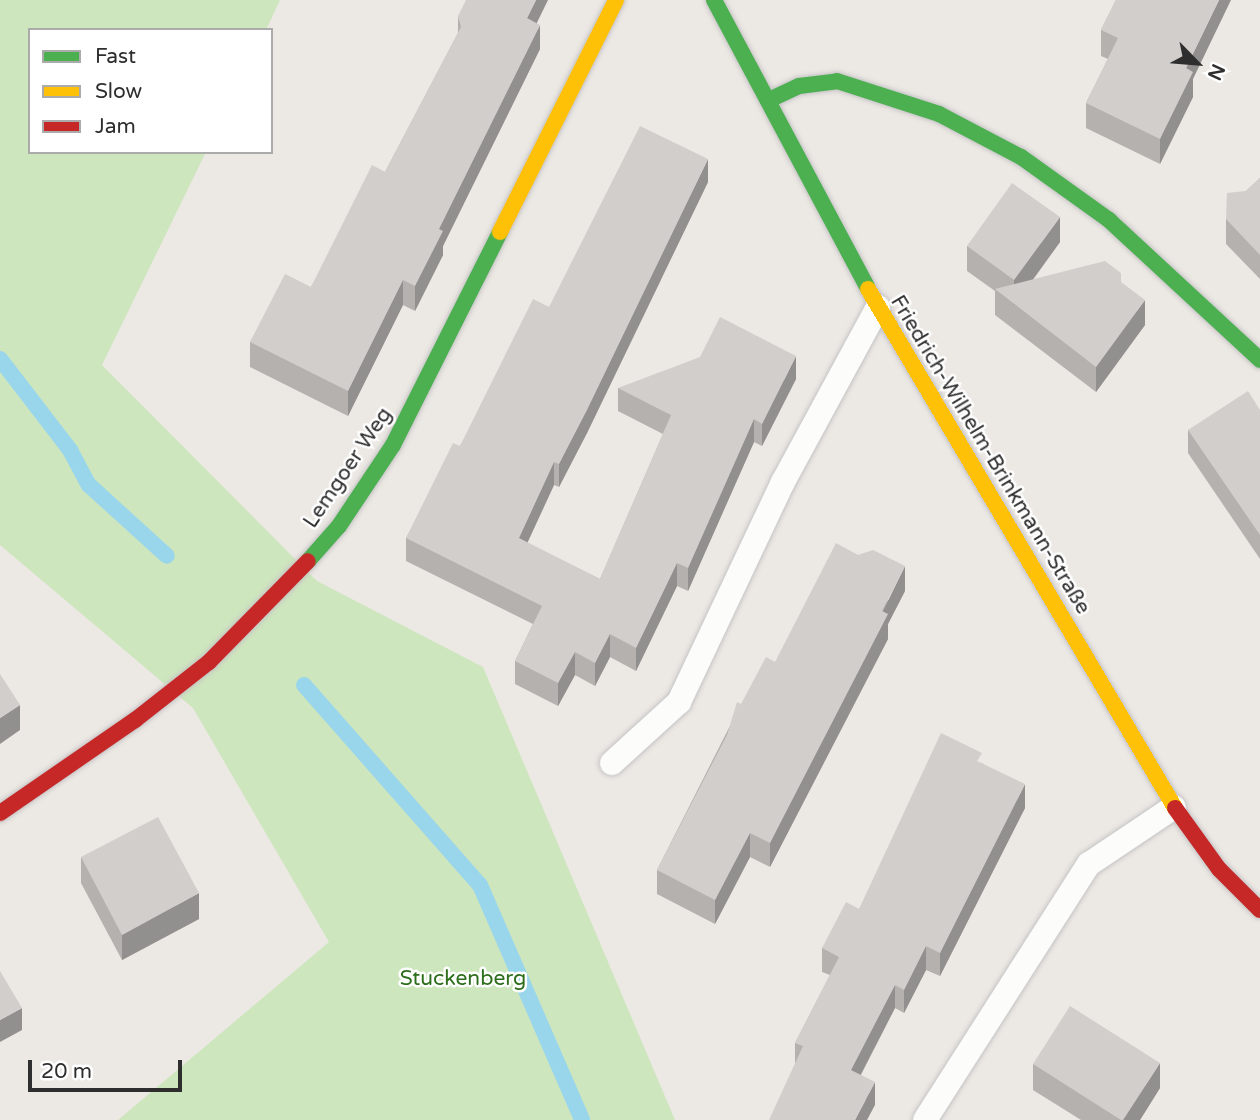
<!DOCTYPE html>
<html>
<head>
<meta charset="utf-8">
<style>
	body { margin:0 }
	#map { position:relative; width:1260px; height:1120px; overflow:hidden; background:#ece8e4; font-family:"Varela Round",sans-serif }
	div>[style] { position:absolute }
	.green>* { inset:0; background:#cee6be }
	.stream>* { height:16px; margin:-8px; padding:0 8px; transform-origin:8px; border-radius:8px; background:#99d6ec }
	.roads { filter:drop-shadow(0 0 2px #c5c4c5) drop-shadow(0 0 2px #c5c4c5) }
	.lane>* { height:24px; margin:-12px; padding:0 12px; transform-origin:12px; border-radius:12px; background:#fcfcfb }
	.fast>* { height:16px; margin:-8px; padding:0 8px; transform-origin:8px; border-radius:8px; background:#4caf50 }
	.slow>* { height:16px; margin:-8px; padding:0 8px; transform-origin:8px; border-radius:8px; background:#ffc107 }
	.jam>* { height:16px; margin:-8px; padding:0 8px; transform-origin:8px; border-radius:8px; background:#c62828 }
	.wall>* { inset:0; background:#b4b1af }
	.shaded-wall>* { inset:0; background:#92908e }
	.building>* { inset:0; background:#d1cecb }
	span { translate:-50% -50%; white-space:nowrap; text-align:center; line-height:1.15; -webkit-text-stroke:5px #fff; paint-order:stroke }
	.street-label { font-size:21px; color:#2e2e2e }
	.park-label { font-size:21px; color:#2c6e1b }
	.legend { position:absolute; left:28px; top:28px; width:245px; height:126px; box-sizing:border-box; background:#fff; border:2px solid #ababab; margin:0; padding:9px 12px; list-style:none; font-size:21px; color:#2e2e2e }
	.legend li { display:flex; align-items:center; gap:14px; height:35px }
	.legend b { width:35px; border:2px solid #ababab }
	.north { position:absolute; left:1162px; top:28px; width:70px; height:70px; -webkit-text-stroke:5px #fff; paint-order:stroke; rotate:115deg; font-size:19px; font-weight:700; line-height:28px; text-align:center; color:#2e2e2e }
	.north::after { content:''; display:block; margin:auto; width:24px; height:32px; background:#2e2e2e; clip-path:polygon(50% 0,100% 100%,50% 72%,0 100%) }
	.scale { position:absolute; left:28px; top:1060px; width:154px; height:32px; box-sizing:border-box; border:4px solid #2e2e2e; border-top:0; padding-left:9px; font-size:21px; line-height:24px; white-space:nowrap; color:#2e2e2e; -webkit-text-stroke:5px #fff; paint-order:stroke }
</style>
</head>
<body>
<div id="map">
	<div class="green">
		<div style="clip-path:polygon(0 0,280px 0,266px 30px,30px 30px,30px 152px,206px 152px,102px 365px,317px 581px,483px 667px,675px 1120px,118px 1120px,329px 942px,193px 708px,0 545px)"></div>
	</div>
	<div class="stream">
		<div style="left:0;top:359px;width:115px;rotate:52.4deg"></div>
		<div style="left:70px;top:450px;width:40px;rotate:62deg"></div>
		<div style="left:89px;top:485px;width:105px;rotate:42.3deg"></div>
		<div style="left:304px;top:685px;width:266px;rotate:48.7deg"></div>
		<div style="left:480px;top:885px;width:256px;rotate:66.5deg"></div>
	</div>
	<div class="roads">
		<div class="lane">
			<div style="left:612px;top:763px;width:91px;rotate:-42.3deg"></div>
			<div style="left:679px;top:702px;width:243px;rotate:-64.7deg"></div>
			<div style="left:783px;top:482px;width:199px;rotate:-61.5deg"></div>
			<div style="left:925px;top:1120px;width:304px;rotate:-57.4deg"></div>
			<div style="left:1089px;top:864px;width:102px;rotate:-33.8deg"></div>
		</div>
		<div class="fast">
			<div style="left:714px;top:0;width:327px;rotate:61.9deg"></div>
			<div style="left:769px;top:100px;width:33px;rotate:-25deg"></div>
			<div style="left:799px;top:86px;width:38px;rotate:-7deg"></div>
			<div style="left:837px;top:81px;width:107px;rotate:17.9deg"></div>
			<div style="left:939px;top:114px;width:93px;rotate:27.7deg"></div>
			<div style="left:1021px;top:157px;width:108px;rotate:35.6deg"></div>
			<div style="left:1109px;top:220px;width:206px;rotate:42.8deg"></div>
			<div style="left:308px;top:561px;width:47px;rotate:-48.5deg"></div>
			<div style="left:339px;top:526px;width:97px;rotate:-56.3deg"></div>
			<div style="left:393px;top:445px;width:238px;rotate:-63.3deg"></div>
		</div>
		<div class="slow">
			<div style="left:500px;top:232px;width:259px;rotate:-63.4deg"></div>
			<div style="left:868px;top:289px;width:603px;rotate:59.39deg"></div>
		</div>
		<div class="jam">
			<div style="left:1175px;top:808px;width:75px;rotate:54.2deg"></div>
			<div style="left:1219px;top:869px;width:58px;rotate:45deg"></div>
			<div style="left:0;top:813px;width:164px;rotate:-34.6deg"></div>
			<div style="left:135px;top:720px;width:94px;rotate:-38.1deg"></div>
			<div style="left:209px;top:662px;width:141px;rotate:-45.6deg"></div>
		</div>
	</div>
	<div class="wall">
		<div style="clip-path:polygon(1116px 0,1193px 79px,1193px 97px,1160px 164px,1086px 128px,1086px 103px,1108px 59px,1101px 56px,1101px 30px)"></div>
		<div style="clip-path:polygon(458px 16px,537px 23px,540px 49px,443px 246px,443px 255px,415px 311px,403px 305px,348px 416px,250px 367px,250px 342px,311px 287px,385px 172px,458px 33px)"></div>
		<div style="clip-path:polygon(1260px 178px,1260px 279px,1226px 244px,1226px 219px,1246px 191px)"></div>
		<div style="clip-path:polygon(708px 182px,587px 433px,559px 487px,554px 485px,527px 543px,600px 579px,663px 434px,618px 411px,618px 388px,796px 379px,762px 446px,754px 442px,688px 591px,677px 586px,636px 671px,610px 657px,595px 686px,575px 675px,558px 706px,515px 684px,515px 661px,533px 624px,406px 561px,406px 538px,460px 446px,549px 307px)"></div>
		<div style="clip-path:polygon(1060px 242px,1033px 280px,1121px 283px,1145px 325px,1096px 392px,995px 315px,995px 291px,967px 271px,967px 246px)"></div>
		<div style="clip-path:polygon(1260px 410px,1260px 559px,1188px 453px,1188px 430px)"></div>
		<div style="clip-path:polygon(905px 591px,888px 624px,888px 639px,770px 867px,750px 857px,715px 924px,657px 894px,657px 870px,741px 704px,775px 662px)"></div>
		<div style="clip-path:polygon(982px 763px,1025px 808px,940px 976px,926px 970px,904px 1013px,895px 1008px,861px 1075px,875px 1105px,795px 1063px,795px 1043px,830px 975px,822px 972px,822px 948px,859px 909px)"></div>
		<div style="clip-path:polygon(81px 857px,199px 919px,122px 960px,81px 883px)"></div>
		<div style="clip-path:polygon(1033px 1064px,1160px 1088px,1140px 1120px,1081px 1120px,1033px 1090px)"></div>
	</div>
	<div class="shaded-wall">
		<div style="clip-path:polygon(536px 0,548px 0,527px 43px,527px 18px)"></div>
		<div style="clip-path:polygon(1219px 0,1231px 0,1193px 79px,1193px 97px,1160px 164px,1160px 139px,1186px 68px)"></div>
		<div style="clip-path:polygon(540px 25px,540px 49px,443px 246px,443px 255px,415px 311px,415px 286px,439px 229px)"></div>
		<div style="clip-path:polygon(708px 159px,708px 182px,587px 433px,559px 487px,559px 464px)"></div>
		<div style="clip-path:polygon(1060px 217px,1060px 242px,1014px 305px,1014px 280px)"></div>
		<div style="clip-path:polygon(403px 280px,403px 305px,348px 416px,348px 391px)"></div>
		<div style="clip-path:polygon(1145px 300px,1145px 325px,1096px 392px,1096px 367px)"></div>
		<div style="clip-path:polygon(796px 356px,796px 379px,762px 446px,762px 424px)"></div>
		<div style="clip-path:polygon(754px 419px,754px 442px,688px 591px,688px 568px)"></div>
		<div style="clip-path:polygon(554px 462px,554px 485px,519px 561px,519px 538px)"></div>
		<div style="clip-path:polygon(677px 563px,677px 586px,636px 671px,636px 648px)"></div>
		<div style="clip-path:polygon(905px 566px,905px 591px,888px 624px,888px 639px,770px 867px,770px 843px)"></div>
		<div style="clip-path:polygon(610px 634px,610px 657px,595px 686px,595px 663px)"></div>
		<div style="clip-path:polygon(575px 652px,575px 675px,558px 706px,558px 683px)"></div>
		<div style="clip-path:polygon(20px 705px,20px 730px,0 744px,0 718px)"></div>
		<div style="clip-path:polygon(1025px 784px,1025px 808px,940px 976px,940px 953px)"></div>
		<div style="clip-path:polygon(750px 833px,750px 857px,715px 924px,715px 900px)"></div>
		<div style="clip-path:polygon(199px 893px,199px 919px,122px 960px,122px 935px)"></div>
		<div style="clip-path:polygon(926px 946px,926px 970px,904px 1013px,904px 990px)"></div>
		<div style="clip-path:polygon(895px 985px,895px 1008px,851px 1093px,851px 1070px)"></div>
		<div style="clip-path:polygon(22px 1008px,22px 1030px,0 1042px,0 1020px)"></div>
		<div style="clip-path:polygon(1160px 1063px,1160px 1088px,1140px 1120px,1123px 1120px)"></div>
		<div style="clip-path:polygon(875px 1082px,875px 1105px,867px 1120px,855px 1120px)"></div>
	</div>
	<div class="building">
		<div style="clip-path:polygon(466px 0,536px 0,527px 18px,540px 25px,439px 229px,443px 231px,415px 286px,403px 280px,348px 391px,250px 342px,285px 274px,311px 287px,372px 165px,385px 172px,461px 27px,458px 16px)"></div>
		<div style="clip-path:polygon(1116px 0,1219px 0,1186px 68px,1193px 72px,1160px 139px,1086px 103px,1118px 38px,1101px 30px)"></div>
		<div style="clip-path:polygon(640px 126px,708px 159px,587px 410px,559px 464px,554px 462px,519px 538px,600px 579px,671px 415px,618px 388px,700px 357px,720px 317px,796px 356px,762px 424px,754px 419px,688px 568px,677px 563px,636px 648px,610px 634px,595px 663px,575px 652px,558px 683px,515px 661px,542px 606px,406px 538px,453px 443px,460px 446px,533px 299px,549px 307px)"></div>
		<div style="clip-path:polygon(1260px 178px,1260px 255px,1226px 219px,1227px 193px,1246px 191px)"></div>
		<div style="clip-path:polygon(1012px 183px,1060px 217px,1014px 280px,967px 246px)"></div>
		<div style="clip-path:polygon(1105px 261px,1121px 273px,1121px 282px,1145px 300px,1096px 367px,995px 289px)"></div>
		<div style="clip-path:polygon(1248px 391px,1260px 410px,1260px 535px,1188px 430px)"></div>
		<div style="clip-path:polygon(836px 543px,858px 555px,873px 550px,905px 566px,882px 611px,888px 614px,770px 843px,750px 833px,715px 900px,657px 870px,727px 735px,737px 702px,741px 704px,766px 657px,775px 662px)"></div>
		<div style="clip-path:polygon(0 674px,20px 705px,0 718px)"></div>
		<div style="clip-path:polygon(941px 733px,982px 753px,977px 761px,1025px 784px,940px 953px,926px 946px,904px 990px,895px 985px,851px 1070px,875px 1082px,855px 1120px,769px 1120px,803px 1046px,795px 1043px,839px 957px,822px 948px,846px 902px,859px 909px)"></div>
		<div style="clip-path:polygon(158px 817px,199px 893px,122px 935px,81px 857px)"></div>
		<div style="clip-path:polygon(0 971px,22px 1008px,0 1020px)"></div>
		<div style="clip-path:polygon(1070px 1006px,1160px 1063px,1123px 1120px,1121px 1120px,1033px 1064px)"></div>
	</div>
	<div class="street-label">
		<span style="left:990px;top:455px;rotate:59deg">Friedrich-Wilhelm-Brinkmann-Straße</span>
		<span style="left:348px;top:468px;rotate:-56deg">Lemgoer Weg</span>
	</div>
	<div class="park-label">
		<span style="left:463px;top:979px">Stuckenberg</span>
	</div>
	<ul class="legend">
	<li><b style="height:9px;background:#4caf50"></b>Fast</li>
	<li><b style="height:9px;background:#ffc107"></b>Slow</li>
	<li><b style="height:9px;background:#c62828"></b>Jam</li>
	</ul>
	<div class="north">N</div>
	<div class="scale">20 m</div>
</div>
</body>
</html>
